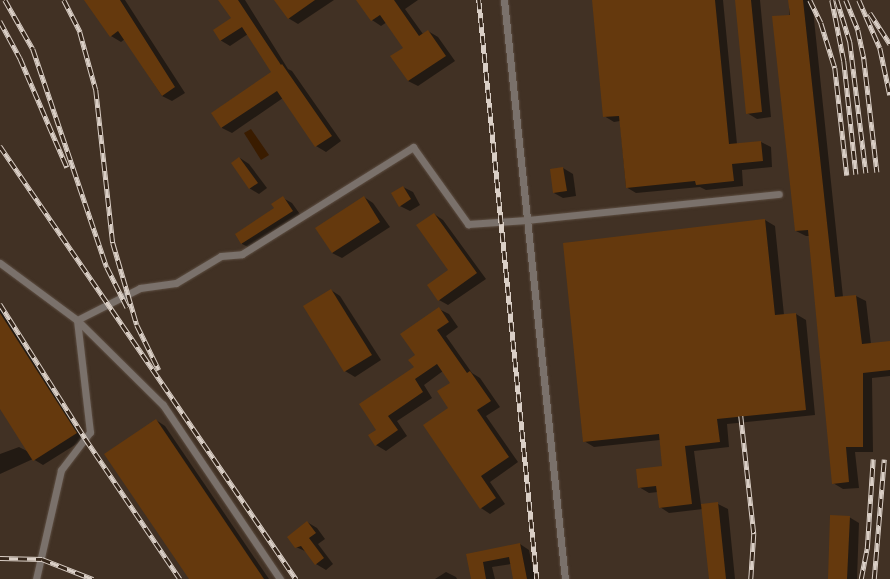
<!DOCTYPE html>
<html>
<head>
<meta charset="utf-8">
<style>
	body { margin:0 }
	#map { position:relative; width:890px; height:579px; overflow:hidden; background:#413124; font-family:"Fira Sans",sans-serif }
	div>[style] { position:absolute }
	.water>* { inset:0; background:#3a1c00 }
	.shadow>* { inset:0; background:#0007 }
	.building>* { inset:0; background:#65390d }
	.roads { filter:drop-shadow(0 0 1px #5d4e42) drop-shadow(0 0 1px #5d4e42) }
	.service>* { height:7px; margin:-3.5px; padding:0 3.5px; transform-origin:3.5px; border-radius:3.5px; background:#7a716b }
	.rail>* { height:4.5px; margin-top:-2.25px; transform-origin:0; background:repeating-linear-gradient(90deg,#36271b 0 9px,#dacfc6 0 18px); box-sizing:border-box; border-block:1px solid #dacfc6 }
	span { translate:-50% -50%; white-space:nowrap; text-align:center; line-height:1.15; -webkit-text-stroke:4px #36271b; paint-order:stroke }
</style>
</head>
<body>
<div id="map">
	<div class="water">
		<div style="clip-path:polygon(251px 129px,269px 155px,261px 160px,244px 133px)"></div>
	</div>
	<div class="shadow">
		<div style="clip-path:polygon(86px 0,125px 0,185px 93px,172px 101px,162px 96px,125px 39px,121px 42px,111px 36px)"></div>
		<div style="clip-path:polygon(220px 0,245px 0,288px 69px,292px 71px,341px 141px,326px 152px,316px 146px,283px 98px,232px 133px,222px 128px,212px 113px,273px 72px,248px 34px,230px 46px,220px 40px,233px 18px)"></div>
		<div style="clip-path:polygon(276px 0,334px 0,298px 24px,288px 18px)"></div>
		<div style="clip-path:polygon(357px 0,418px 0,405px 9px,423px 34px,428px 31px,438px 37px,455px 61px,418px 86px,408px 81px,404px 48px,387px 22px,381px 26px,372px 20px)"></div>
		<div style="clip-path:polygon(593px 0,723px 0,737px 144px,761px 142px,771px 147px,772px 167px,742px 170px,743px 186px,706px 190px,700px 187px,636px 193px,626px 187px,620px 121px,614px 122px,604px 116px)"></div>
		<div style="clip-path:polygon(736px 0,760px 0,771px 117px,757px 119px,747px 113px)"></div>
		<div style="clip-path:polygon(789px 0,812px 0,843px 297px,856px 296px,866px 301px,871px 344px,890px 342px,890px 376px,872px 378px,873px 452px,855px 452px,859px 488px,843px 489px,833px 483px,810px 236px,806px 236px,796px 231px)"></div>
		<div style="clip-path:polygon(240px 158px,249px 164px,267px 188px,259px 194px,249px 188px)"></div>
		<div style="clip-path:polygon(563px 168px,573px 174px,576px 196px,563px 198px,554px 193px)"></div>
		<div style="clip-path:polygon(403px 187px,413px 192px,420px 205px,410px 211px,400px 206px)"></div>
		<div style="clip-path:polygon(364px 197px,373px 203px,390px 227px,342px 258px,332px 253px)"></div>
		<div style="clip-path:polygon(283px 198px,292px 203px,302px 217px,252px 249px,242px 244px,236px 234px,275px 209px)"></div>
		<div style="clip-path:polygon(434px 214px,443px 220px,486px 279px,448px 305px,439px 300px,450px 271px)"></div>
		<div style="clip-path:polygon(765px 220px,775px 226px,784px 315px,796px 314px,806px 320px,815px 415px,727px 424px,729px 447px,694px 451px,701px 505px,718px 504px,728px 509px,735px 579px,710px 579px,703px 509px,669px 513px,660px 507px,658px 492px,649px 493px,639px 487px,663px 467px,660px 440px,594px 447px,584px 441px)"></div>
		<div style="clip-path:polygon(331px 290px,340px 296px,381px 360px,355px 377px,345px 371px)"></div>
		<div style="clip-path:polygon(0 304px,86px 438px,43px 465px,33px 459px,0 474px,0 454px,19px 447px,29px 452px,0 407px)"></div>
		<div style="clip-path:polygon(439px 309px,449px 314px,458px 327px,446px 336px,472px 373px,480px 378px,500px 407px,486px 416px,518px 462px,490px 482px,505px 504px,490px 514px,481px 508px,450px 408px,451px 383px,443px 371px,424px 385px,432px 398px,397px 421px,407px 436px,386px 451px,376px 445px,377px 430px,415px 368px,416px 355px)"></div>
		<div style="clip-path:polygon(156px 420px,165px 426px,269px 579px,190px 579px)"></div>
		<div style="clip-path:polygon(849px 517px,859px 523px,857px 579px,829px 579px)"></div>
		<div style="clip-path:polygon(307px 522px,317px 528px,325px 539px,318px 544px,333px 564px,326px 570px,316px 564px,307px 552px,296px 547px)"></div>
		<div style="clip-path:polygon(520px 544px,529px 550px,535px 579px,514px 579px,511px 564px,492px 567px,495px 579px,472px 579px,467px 555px)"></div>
		<div style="clip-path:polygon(446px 572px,456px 577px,457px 579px,435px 579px)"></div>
	</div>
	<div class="building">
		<div style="clip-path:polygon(84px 0,120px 0,175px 87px,162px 96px,118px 31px,110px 37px)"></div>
		<div style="clip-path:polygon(218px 0,238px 0,281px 65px,282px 64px,332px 136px,315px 147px,277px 91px,221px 128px,211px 113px,271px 72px,242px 27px,220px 41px,213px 30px,231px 18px)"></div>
		<div style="clip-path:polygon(274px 0,315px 0,288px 19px)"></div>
		<div style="clip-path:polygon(356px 0,394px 0,419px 36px,428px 30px,446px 56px,408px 81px,390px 56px,403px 48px,380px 15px,371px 21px)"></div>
		<div style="clip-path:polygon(592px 0,715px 0,729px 144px,761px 141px,763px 161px,732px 164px,734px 181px,696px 185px,695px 181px,626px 188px,619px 116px,603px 117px)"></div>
		<div style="clip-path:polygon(735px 0,751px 0,762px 112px,746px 114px)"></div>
		<div style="clip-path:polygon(788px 0,803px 0,835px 297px,856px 295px,862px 344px,890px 341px,890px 370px,863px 373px,863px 447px,846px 447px,849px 482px,832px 484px,808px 230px,795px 231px,772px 16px,790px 15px)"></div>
		<div style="clip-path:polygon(239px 157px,258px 183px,249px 189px,231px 163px)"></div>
		<div style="clip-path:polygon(563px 167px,567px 191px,553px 193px,550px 169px)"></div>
		<div style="clip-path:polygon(403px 186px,411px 199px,399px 207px,391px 193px)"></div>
		<div style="clip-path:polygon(283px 196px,293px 211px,241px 244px,235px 234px,274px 208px,271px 204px)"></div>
		<div style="clip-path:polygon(364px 196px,380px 222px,332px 253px,315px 228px)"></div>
		<div style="clip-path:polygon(434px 213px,477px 273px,438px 301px,427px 285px,448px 270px,416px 225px)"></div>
		<div style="clip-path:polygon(765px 219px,775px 315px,796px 313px,806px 410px,717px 419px,720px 442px,685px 446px,692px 504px,659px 508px,656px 486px,638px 488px,636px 469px,662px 466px,659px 434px,583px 442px,563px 243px)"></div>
		<div style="clip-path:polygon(331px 289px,372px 355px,344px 372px,303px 306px)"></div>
		<div style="clip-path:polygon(439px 307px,449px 322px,437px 330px,467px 373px,470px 371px,491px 401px,477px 410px,509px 457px,481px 476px,496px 498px,480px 509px,423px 425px,448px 408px,437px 391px,450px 383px,437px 364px,415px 379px,423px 392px,388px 416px,398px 430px,375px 446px,368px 435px,376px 430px,359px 404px,414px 367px,408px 360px,415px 355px,400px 334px)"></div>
		<div style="clip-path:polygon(0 313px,77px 433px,33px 461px,0 409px)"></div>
		<div style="clip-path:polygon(156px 419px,264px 579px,189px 579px,104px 454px)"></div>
		<div style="clip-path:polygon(718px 502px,726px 579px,709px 579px,701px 504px)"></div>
		<div style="clip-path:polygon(830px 515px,850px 516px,847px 579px,828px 579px)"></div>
		<div style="clip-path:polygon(307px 521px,316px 533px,309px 538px,324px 558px,315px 565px,301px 546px,295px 548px,287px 537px)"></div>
		<div style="clip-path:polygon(520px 543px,527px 579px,513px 579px,509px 557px,483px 562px,486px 579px,471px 579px,466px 554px)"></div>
	</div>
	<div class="roads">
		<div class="service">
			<div style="left:504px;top:0;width:582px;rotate:83.99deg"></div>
			<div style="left:0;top:263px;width:96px;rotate:36.5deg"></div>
			<div style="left:77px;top:320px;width:113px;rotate:83.4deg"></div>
			<div style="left:90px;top:432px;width:48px;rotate:127.3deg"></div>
			<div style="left:61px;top:470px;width:112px;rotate:102.9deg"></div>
			<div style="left:280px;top:579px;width:210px;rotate:-123.9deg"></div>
			<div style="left:163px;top:405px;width:121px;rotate:-135.3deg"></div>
			<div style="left:77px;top:320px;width:71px;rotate:-26.9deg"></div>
			<div style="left:140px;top:288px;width:36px;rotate:-8deg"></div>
			<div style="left:176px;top:283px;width:52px;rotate:-31deg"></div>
			<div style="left:221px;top:256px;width:21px;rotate:-5deg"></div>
			<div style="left:242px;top:254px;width:202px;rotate:-32deg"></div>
			<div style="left:413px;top:147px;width:95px;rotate:54.5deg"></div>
			<div style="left:468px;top:224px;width:59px;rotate:-3.9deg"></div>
			<div style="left:527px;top:220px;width:253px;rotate:-5.9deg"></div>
		</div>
	</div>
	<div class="rail">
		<div style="left:5px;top:0;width:56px;rotate:60.3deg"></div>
		<div style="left:33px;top:49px;width:230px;rotate:71.3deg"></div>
		<div style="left:107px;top:267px;width:45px;rotate:63.4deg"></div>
		<div style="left:64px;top:0;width:36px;rotate:63deg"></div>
		<div style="left:80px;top:32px;width:60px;rotate:74.6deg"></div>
		<div style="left:96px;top:90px;width:154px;rotate:83.7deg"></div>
		<div style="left:113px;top:243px;width:85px;rotate:73.7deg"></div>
		<div style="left:137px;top:325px;width:50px;rotate:63.9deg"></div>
		<div style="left:479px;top:0;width:582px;rotate:84.28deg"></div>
		<div style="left:810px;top:0;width:25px;rotate:64deg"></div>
		<div style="left:821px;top:23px;width:47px;rotate:72.7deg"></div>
		<div style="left:835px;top:68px;width:108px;rotate:83.6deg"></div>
		<div style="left:832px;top:0;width:62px;rotate:78.9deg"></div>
		<div style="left:844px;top:61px;width:114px;rotate:83.9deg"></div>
		<div style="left:837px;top:0;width:44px;rotate:72.8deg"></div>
		<div style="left:850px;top:42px;width:132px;rotate:83deg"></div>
		<div style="left:846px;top:0;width:32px;rotate:68deg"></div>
		<div style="left:858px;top:30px;width:30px;rotate:78deg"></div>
		<div style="left:864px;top:59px;width:114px;rotate:83.4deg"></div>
		<div style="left:859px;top:0;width:52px;rotate:66.4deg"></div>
		<div style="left:880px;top:48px;width:48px;rotate:78deg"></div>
		<div style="left:870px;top:13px;width:37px;rotate:57deg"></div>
		<div style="left:0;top:21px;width:42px;rotate:61.6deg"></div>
		<div style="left:20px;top:58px;width:119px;rotate:66.7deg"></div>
		<div style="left:0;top:146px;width:525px;rotate:55.64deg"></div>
		<div style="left:0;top:304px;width:159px;rotate:57.6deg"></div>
		<div style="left:85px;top:438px;width:170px;rotate:56deg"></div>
		<div style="left:741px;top:416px;width:119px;rotate:83.7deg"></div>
		<div style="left:754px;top:534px;width:45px;rotate:93.8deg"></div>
		<div style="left:0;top:558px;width:42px;rotate:1.4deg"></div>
		<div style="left:42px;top:559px;width:55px;rotate:21.4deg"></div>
		<div style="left:861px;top:579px;width:31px;rotate:-79deg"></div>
		<div style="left:867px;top:549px;width:90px;rotate:-86.2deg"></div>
		<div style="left:874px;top:579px;width:120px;rotate:-85.2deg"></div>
	</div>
</div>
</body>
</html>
